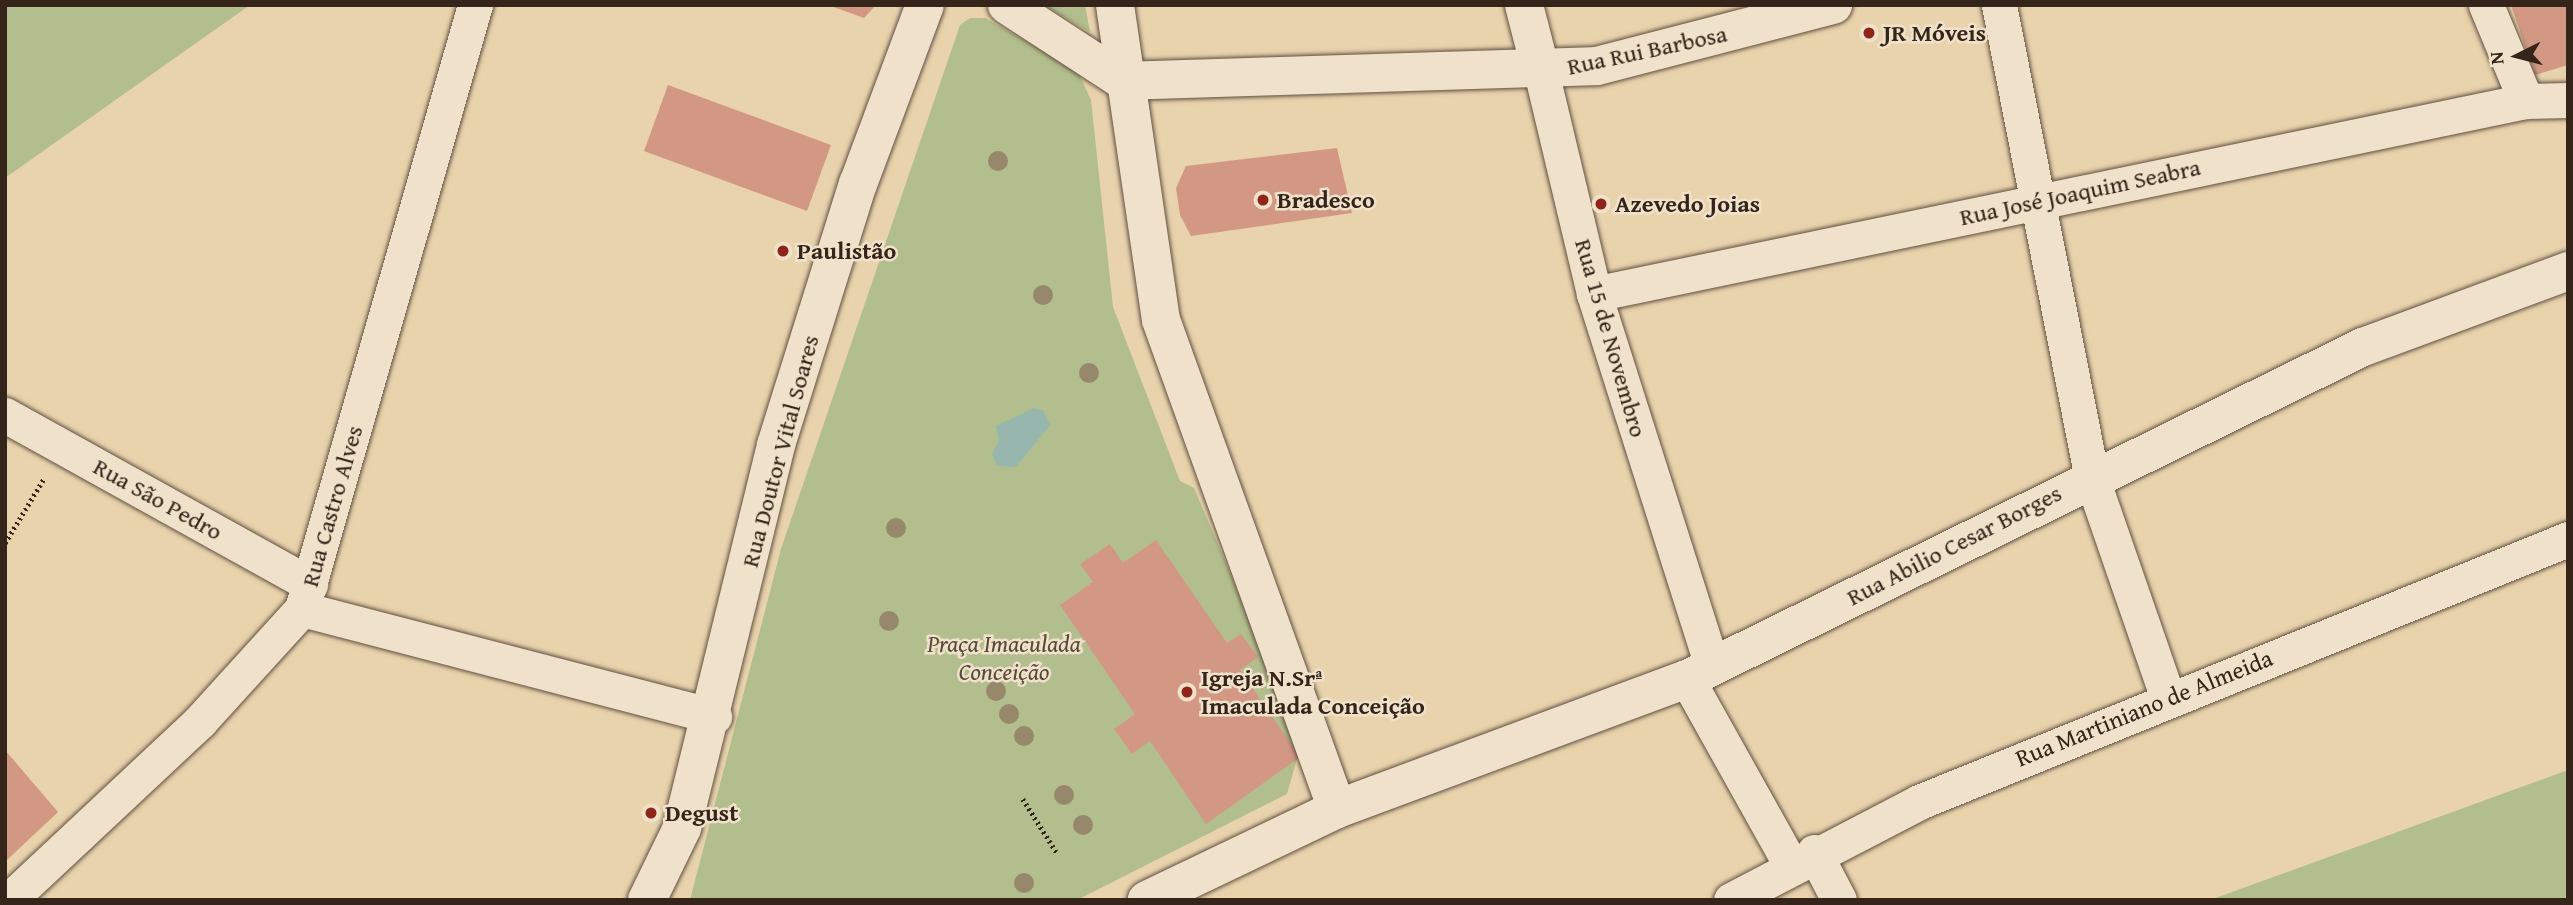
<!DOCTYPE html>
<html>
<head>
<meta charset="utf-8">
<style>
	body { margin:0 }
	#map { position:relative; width:2573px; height:905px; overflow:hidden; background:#e8d3ad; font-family:"Gentium Book Plus",serif }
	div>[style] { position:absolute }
	.green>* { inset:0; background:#b2be8d }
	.water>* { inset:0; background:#97b7ae }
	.building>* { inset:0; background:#d39884 }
	.path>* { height:4.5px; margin-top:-2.25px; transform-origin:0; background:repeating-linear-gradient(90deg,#34241a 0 2px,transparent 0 5.5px) }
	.roads { filter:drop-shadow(0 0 2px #61503f) drop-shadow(0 0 2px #61503f) }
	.street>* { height:35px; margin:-17.5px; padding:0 17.5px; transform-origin:17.5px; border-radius:17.5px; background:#f0e2ca }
	.secondary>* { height:38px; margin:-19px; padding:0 19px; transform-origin:19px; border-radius:19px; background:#f0e2ca }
	.trees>* { width:20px; height:20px; margin:-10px; border-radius:50%; background:#97886c }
	.dots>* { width:19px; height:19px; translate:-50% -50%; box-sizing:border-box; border:4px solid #f0e2ca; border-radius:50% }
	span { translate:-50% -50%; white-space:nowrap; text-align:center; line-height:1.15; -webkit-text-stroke:5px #f0e2ca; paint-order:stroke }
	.poi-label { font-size:24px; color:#34241a; font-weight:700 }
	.left { translate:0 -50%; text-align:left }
	.street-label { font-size:24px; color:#34241a }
	.park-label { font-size:24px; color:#544a37; font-style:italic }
	.frame { position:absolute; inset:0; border:7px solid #34241a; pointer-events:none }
	.north { position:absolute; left:2482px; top:21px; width:70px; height:70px; -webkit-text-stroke:5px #f0e2ca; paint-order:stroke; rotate:264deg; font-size:19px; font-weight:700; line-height:28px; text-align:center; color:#34241a }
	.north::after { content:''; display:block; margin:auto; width:24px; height:32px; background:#34241a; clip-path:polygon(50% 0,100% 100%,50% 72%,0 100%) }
</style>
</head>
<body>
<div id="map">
	<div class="green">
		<div style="clip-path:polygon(5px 5px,250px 5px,5px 178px)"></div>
		<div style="clip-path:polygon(1044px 5px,1085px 5px,1090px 32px)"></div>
		<div style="clip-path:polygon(970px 18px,985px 18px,1061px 61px,1080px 76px,1091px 100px,1113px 307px,1180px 481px,1194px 488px,1302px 741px,1287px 794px,1077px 900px,690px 900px,781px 549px,960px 25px)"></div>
		<div style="clip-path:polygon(2568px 770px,2568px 900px,2210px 900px)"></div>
	</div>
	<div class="water">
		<div style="clip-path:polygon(1034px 408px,1043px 410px,1050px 425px,1016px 467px,997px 466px,992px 454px,999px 441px,996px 426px)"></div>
	</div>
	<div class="building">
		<div style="clip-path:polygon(828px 5px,876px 5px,864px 18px)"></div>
		<div style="clip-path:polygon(2511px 5px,2568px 5px,2568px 65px,2535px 75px)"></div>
		<div style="clip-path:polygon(668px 85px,831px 145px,807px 211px,644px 151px)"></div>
		<div style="clip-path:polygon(1337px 148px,1352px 213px,1191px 236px,1180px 215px,1176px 188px,1186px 166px)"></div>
		<div style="clip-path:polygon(1156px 540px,1227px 643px,1241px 634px,1258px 657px,1240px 670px,1300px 757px,1206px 824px,1150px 741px,1132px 754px,1114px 729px,1135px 714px,1060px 605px,1093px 582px,1080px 564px,1110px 544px,1123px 563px)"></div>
		<div style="clip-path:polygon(5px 750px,58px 812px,7px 860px,5px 858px)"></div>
	</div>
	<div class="path">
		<div style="left:5px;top:543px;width:74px;rotate:-58.9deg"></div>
		<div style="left:1023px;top:799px;width:64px;rotate:57.8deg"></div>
	</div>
	<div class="roads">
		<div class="street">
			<div style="left:1999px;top:5px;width:480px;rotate:78.9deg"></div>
			<div style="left:2091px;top:476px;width:233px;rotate:70.9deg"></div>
			<div style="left:2486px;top:5px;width:104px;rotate:67.4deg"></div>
			<div style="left:1541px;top:71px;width:229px;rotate:76.6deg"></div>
			<div style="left:1594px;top:294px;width:390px;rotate:72.4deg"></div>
			<div style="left:1594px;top:294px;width:952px;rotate:-11.7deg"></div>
			<div style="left:2526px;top:101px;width:42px;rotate:-1.4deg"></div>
			<div style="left:5px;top:415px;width:349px;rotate:29deg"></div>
			<div style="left:302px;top:609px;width:426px;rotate:14.6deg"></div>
			<div style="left:1687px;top:679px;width:213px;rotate:60.8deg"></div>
			<div style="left:1814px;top:852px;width:54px;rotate:62.5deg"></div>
			<div style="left:9px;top:900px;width:262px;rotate:-43.1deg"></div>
			<div style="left:200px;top:721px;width:151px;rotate:-47.7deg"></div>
			<div style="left:302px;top:609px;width:628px;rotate:-74.02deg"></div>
			<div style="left:1731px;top:900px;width:212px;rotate:-27.5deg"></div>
			<div style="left:1919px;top:802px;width:700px;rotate:-22.06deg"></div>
		</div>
		<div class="secondary">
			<div style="left:1007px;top:5px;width:140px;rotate:33deg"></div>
			<div style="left:1124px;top:81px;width:473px;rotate:-1.8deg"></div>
			<div style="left:1597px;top:66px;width:244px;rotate:-14.5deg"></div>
			<div style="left:1115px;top:5px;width:318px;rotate:81.7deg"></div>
			<div style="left:1161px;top:320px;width:520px;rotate:70.21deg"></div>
			<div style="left:1337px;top:809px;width:211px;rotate:154.4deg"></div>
			<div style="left:1524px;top:5px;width:68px;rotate:75.6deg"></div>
			<div style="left:1337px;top:809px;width:373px;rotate:-20.4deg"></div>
			<div style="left:1687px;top:679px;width:753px;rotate:-26.16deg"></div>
			<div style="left:2363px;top:347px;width:219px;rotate:-20.3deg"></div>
			<div style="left:647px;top:900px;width:80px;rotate:-64.1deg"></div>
			<div style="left:682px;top:828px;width:394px;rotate:-76.2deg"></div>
			<div style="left:776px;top:445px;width:274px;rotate:-72.6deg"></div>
			<div style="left:858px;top:184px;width:191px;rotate:-69.5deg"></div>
		</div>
	</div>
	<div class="trees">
		<div style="left:998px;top:161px"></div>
		<div style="left:1043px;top:295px"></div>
		<div style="left:1089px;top:373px"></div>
		<div style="left:896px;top:528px"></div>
		<div style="left:889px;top:621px"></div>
		<div style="left:996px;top:691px"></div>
		<div style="left:1009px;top:714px"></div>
		<div style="left:1024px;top:736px"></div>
		<div style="left:1064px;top:795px"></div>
		<div style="left:1083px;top:825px"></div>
		<div style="left:1024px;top:883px"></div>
	</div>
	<div class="dots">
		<div style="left:1869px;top:33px;background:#8f2418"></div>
		<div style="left:1263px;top:200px;background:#8f2418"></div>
		<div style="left:1601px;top:204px;background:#8f2418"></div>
		<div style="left:783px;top:251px;background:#8f2418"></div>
		<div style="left:1187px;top:692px;background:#8f2418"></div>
		<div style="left:651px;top:813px;background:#8f2418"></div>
	</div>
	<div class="poi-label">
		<span class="left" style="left:1883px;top:33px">JR Móveis</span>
		<span class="left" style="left:1277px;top:200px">Bradesco</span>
		<span class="left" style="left:1615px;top:204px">Azevedo Joias</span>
		<span class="left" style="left:797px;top:251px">Paulistão</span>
		<span class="left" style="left:1201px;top:692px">Igreja N.Srª<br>Imaculada Conceição</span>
		<span class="left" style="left:665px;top:813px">Degust</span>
	</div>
	<div class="street-label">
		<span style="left:1647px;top:50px;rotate:-12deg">Rua Rui Barbosa</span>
		<span style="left:2080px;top:192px;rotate:-12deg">Rua José Joaquim Seabra</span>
		<span style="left:1611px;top:338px;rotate:74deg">Rua 15 de Novembro</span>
		<span style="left:780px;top:451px;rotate:-75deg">Rua Doutor Vital Soares</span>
		<span style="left:158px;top:499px;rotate:29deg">Rua São Pedro</span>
		<span style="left:332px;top:506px;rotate:-74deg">Rua Castro Alves</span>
		<span style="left:1954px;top:545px;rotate:-27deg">Rua Abilio Cesar Borges</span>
		<span style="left:2144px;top:708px;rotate:-22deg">Rua Martiniano de Almeida</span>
	</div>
	<div class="park-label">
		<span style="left:1004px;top:658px">Praça Imaculada<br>Conceição</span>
	</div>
	<div class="frame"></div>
	<div class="north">N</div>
</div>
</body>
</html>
